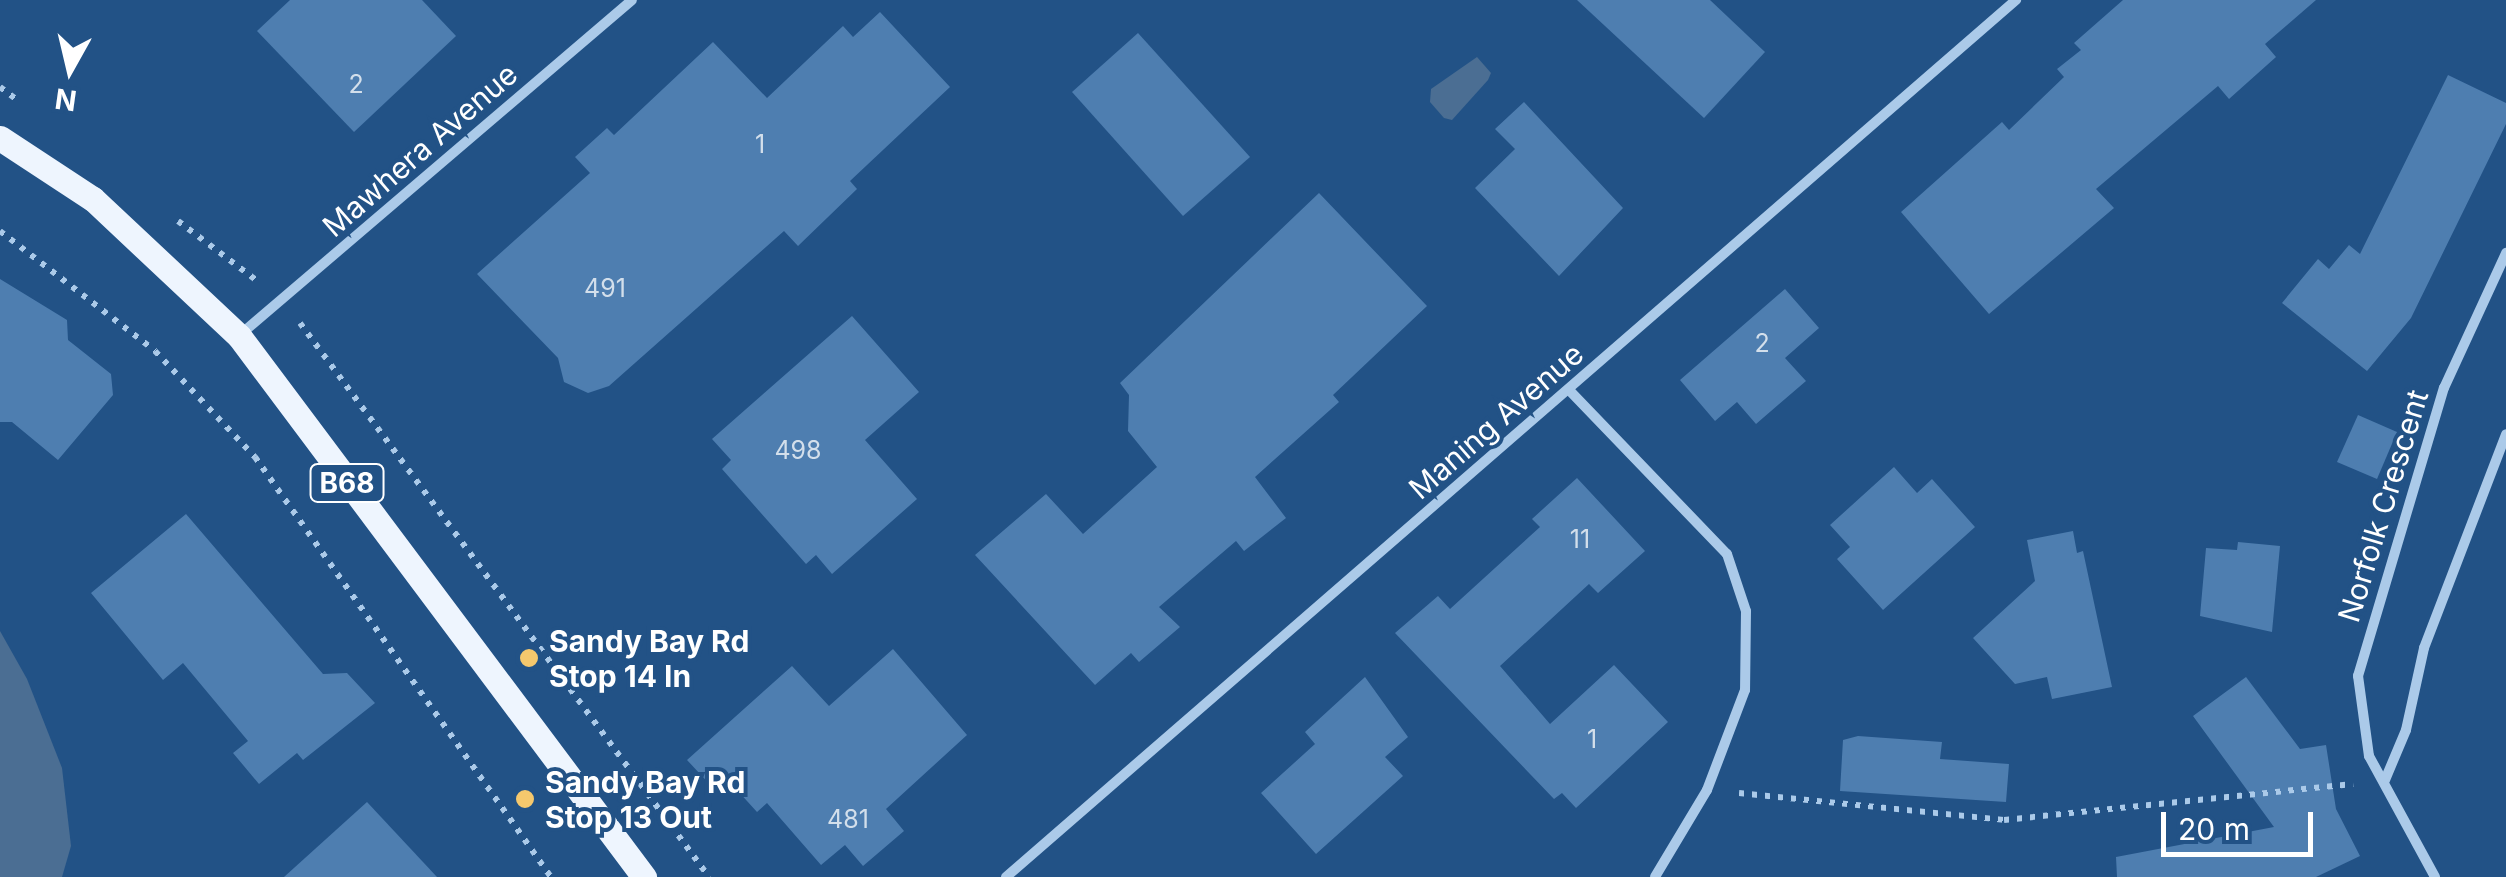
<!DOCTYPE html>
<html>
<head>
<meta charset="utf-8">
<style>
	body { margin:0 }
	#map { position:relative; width:2506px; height:877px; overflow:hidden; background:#225286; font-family:Inter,sans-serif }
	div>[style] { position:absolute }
	.water>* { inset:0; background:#4b6e93 }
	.building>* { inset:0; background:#4e7eb0 }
	.path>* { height:6px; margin-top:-3px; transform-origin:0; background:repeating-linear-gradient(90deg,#abcae9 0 5px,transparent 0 13px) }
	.street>* { height:10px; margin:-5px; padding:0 5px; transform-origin:5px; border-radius:5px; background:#abcae9 }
	.primary>* { height:25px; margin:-12.5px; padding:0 12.5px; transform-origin:12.5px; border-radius:12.5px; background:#eef5fe }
	.dots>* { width:28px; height:28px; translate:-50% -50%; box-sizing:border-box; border:5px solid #225286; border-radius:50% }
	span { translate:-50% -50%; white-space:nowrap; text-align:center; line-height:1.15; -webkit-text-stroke:8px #225286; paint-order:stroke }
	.number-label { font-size:25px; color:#d3dfeb }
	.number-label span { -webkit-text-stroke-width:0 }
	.shield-label span { padding:2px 8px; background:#225286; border:2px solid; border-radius:8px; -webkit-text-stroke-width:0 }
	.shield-label { font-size:28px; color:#fff; font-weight:700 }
	.street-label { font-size:30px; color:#fff }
	.poi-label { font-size:30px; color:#fff; font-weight:700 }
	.left { translate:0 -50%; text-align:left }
	.north { position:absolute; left:20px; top:20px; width:100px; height:100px; -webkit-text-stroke:8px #225286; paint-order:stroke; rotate:188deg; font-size:28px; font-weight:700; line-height:40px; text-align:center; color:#fff }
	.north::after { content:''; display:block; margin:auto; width:35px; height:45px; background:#fff; clip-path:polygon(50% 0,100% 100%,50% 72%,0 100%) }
	.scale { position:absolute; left:2161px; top:812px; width:152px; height:45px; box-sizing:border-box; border:5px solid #fff; border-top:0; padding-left:12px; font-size:30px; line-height:35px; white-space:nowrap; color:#fff; -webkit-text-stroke:8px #225286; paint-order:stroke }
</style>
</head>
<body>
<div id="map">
	<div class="water">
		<div style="clip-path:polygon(1477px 57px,1491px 73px,1488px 80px,1452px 120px,1444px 118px,1430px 102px,1431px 89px)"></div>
		<div style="clip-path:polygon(0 631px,27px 679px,62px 768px,71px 846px,62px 877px,0 877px)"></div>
	</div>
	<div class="building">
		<div style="clip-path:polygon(290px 0,422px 0,456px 36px,354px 132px,257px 31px)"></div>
		<div style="clip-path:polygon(1577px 0,1710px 0,1765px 52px,1704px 118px)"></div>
		<div style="clip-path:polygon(2123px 0,2316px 0,2265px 44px,2276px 57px,2229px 99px,2218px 86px,2096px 189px,2114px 208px,1989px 314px,1901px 212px,2002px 122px,2009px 130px,2064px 77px,2057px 69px,2081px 50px,2074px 43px)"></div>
		<div style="clip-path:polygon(880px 12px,950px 87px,850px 181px,857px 189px,798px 246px,784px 231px,609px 386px,588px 393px,564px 382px,558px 358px,477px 274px,590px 173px,575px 157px,607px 128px,614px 135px,713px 42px,767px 98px,843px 26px,853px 37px)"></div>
		<div style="clip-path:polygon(1138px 33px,1250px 157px,1183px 216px,1072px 92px)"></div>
		<div style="clip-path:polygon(2448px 75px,2506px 103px,2506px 124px,2411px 318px,2367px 371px,2282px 303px,2318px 259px,2329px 269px,2349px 245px,2360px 254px)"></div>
		<div style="clip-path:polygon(1524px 102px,1623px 208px,1559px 276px,1475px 188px,1515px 149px,1495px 129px)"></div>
		<div style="clip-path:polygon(1319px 193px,1427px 306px,1333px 395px,1339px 402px,1255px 477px,1286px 518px,1244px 551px,1236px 541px,1159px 607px,1180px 627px,1139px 662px,1131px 653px,1095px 685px,975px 555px,1046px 494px,1083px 534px,1157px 467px,1128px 431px,1129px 395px,1120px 383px)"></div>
		<div style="clip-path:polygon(0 279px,67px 320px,68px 340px,111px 374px,113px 395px,58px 460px,12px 422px,0 422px)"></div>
		<div style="clip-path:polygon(1785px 289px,1819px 328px,1785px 358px,1806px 381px,1756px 424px,1737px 402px,1715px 421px,1680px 380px)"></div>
		<div style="clip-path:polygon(852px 316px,919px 392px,865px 440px,917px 499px,832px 574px,816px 555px,806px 564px,722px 469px,731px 460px,712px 439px)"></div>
		<div style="clip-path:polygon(2358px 415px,2397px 432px,2377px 479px,2337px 462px)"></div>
		<div style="clip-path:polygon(1894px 467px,1917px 493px,1932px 479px,1975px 527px,1883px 610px,1837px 559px,1850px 547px,1830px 525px)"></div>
		<div style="clip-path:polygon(1577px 478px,1645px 551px,1598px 593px,1589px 584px,1500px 666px,1550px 724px,1614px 665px,1668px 722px,1576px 808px,1562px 793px,1554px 799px,1395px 633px,1438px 596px,1450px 609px,1540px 527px,1532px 519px)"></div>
		<div style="clip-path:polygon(186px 514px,323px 674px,347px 673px,375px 703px,303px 760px,297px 753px,259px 784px,233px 753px,248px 741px,183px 663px,163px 680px,91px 593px)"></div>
		<div style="clip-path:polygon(2073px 531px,2077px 553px,2083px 551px,2112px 687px,2052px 699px,2047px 677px,2015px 684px,1973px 638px,2035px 581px,2027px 540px)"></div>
		<div style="clip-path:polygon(2238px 542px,2280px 546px,2272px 632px,2200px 616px,2206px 548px,2237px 550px)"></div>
		<div style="clip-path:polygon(893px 649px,967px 735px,886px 809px,904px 831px,863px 866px,845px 845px,821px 865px,767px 803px,757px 812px,727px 779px,715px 790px,687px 760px,792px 666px,829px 706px)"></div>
		<div style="clip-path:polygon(1365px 677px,1408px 737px,1385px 757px,1403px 776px,1316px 854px,1261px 793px,1315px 744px,1305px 732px)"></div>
		<div style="clip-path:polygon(2246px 677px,2300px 749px,2326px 745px,2336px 809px,2360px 856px,2316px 877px,2117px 877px,2116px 857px,2274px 827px,2193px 716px)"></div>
		<div style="clip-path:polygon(1858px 736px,1942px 742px,1940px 759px,2009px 764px,2006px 802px,1840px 791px,1843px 740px)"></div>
		<div style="clip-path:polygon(367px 802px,437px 877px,284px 877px)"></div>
	</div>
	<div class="path">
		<div style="left:0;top:87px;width:25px;rotate:37deg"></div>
		<div style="left:178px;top:221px;width:103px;rotate:37.1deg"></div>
		<div style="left:0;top:231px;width:196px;rotate:37.7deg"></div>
		<div style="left:155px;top:351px;width:146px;rotate:46.7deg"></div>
		<div style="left:255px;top:457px;width:514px;rotate:54.83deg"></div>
		<div style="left:300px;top:323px;width:689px;rotate:53.56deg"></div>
		<div style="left:1739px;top:793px;width:266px;rotate:5.8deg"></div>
		<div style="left:2004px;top:820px;width:351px;rotate:-5.9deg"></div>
	</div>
	<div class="street">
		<div style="left:241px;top:334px;width:514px;rotate:-40.5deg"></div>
		<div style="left:1570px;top:391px;width:226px;rotate:46.1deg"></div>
		<div style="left:1727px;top:554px;width:60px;rotate:71.6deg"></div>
		<div style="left:1746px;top:611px;width:79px;rotate:90.7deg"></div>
		<div style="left:1745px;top:690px;width:107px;rotate:110.8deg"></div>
		<div style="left:1707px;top:790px;width:101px;rotate:120.9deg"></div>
		<div style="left:2385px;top:780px;width:54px;rotate:-67.2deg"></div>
		<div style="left:2406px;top:730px;width:84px;rotate:-77.6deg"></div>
		<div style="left:2424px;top:648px;width:229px;rotate:-69deg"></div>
		<div style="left:1006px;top:877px;width:1338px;rotate:-40.97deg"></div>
		<div style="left:2435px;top:877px;width:138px;rotate:-118.6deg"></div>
		<div style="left:2369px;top:756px;width:81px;rotate:-97.8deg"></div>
		<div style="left:2358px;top:676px;width:301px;rotate:-73.4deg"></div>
		<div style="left:2444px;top:388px;width:149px;rotate:-65.3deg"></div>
	</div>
	<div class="primary">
		<div style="left:0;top:138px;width:111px;rotate:33.3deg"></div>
		<div style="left:93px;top:199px;width:200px;rotate:43.2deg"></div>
		<div style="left:239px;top:336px;width:676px;rotate:53.18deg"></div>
	</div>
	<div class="dots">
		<div style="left:529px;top:658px;background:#f5c86d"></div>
		<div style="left:525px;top:799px;background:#f5c86d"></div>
	</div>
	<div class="number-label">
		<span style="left:356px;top:84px">2</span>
		<span style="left:760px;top:144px">1</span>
		<span style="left:605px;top:288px">491</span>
		<span style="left:1762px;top:343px">2</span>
		<span style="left:798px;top:450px">498</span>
		<span style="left:1580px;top:539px">11</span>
		<span style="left:1592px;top:739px">1</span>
		<span style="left:848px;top:819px">481</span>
	</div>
	<div class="shield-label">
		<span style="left:347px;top:483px">B68</span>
	</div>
	<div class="street-label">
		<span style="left:420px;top:150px;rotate:-41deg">Mawhera Avenue</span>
		<span style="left:1496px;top:421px;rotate:-41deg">Maning Avenue</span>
		<span style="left:2383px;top:506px;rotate:-73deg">Norfolk Crescent</span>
	</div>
	<div class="poi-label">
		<span class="left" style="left:549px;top:658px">Sandy Bay Rd<br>Stop 14 In</span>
		<span class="left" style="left:545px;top:799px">Sandy Bay Rd<br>Stop 13 Out</span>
	</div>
	<div class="north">N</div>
	<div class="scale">20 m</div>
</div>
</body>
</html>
